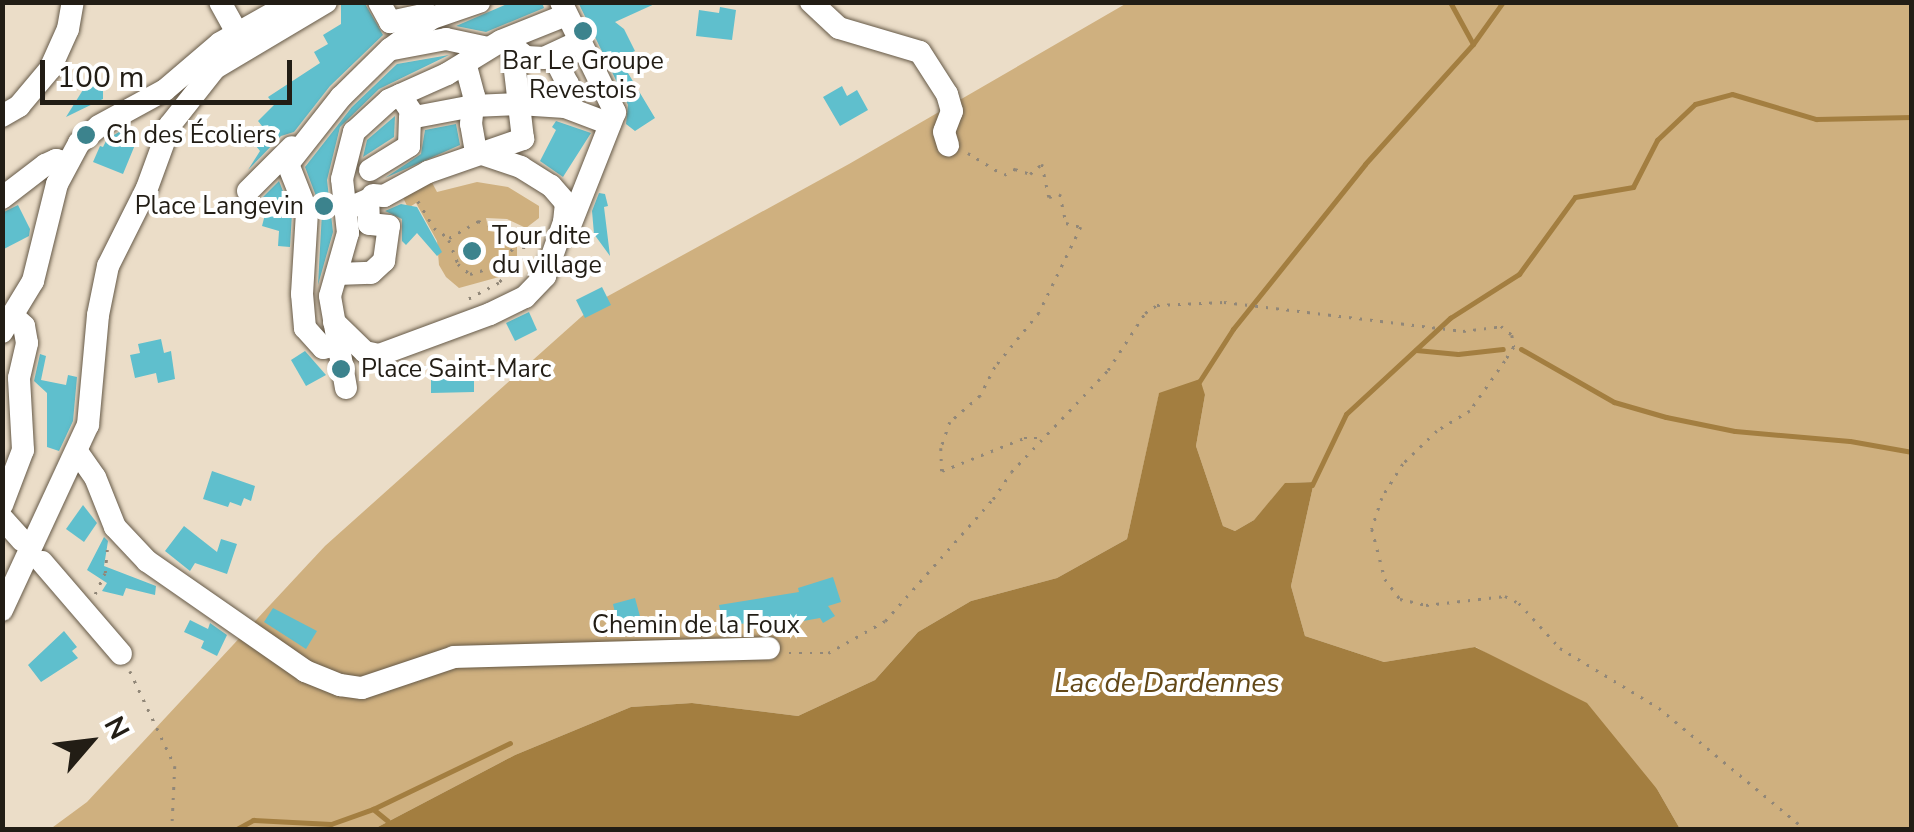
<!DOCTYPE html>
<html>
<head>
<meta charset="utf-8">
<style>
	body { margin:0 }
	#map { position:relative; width:1914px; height:832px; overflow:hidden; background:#ebddc8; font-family:"Nunito Sans",sans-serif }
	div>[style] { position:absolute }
	.green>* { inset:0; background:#cfb07f }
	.water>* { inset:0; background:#a37e40 }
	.stream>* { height:5px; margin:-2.5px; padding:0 2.5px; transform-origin:2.5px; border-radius:2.5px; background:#a37e40 }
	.building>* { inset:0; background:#5fbfcd }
	.path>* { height:2.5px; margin-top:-1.25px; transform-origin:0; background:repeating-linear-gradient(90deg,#918778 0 2.5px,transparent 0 10.5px) }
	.roads { filter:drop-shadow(0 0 2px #655947) drop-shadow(0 0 2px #655947) }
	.minor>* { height:22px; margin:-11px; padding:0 11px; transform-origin:11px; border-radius:11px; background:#fff }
	.dots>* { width:28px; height:28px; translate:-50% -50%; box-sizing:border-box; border:5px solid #fff; border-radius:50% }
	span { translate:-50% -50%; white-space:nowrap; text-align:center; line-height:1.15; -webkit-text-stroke:8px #fff; paint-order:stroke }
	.poi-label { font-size:25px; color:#221d15 }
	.left { translate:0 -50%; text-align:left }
	.right { translate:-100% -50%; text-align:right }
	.street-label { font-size:25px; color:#221d15 }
	.water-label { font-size:28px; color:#634817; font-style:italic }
	.frame { position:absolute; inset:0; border:5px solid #221d15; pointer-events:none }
	.north { position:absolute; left:40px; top:692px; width:100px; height:100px; -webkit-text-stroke:8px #fff; paint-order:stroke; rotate:62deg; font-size:28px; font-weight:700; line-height:40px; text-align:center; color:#221d15 }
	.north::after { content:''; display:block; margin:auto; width:35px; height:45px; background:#221d15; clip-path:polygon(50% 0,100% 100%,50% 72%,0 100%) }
	.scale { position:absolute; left:40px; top:60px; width:252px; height:45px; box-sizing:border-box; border:5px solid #221d15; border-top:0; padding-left:12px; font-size:30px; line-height:35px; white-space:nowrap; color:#221d15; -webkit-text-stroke:8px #fff; paint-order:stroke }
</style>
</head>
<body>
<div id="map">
	<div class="green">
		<div style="clip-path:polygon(1127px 3px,1911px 3px,1911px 829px,1680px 829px,1657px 789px,1513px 669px,1476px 647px,1384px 662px,1305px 636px,1291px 586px,1314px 482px,1286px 483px,1254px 520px,1235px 531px,1223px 526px,1196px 446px,1205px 395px,1159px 394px,1127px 539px,1057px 578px,971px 601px,918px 632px,875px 680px,798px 716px,692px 703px,631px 707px,515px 755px,374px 829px,49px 830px,87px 802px,325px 546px,599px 301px,849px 164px)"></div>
		<div style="clip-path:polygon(428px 175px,437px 192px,477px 182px,508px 187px,539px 206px,539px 218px,526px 228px,507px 219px,486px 218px,489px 231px,517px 236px,517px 258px,499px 277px,459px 288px,446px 277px,439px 265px,437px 241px,416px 203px,408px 208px,400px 191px)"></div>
	</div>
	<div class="water">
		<div style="clip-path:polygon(1200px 379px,1205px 395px,1196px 446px,1223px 526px,1235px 531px,1254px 520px,1285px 483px,1314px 482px,1291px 586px,1305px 636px,1384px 662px,1475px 647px,1587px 703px,1657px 789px,1680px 829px,374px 829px,515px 755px,631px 707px,692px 703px,798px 716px,875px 680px,918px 632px,971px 601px,1057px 578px,1127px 539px,1159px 393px)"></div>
	</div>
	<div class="stream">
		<div style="left:1450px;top:2px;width:48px;rotate:61.3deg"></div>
		<div style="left:1521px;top:349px;width:107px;rotate:29.7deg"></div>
		<div style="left:1614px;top:402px;width:54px;rotate:16.1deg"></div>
		<div style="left:1666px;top:417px;width:70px;rotate:11.5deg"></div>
		<div style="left:1735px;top:431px;width:115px;rotate:5deg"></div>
		<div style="left:1850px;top:441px;width:63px;rotate:10.1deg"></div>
		<div style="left:1416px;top:350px;width:42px;rotate:5.4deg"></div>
		<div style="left:1458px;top:354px;width:45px;rotate:-6.3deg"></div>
		<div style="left:1199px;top:382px;width:63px;rotate:-57.3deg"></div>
		<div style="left:1233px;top:329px;width:211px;rotate:-51.3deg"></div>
		<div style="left:1365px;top:164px;width:161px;rotate:-48deg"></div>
		<div style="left:1473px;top:44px;width:52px;rotate:-54.5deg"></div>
		<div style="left:1312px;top:485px;width:79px;rotate:-64.4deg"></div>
		<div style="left:1346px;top:414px;width:142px;rotate:-42.7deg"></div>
		<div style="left:1450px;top:318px;width:82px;rotate:-32.5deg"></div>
		<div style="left:1519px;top:274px;width:95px;rotate:-54deg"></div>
		<div style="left:1575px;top:197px;width:59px;rotate:-9.8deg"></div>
		<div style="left:1633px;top:187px;width:53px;rotate:-62.9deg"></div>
		<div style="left:1657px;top:140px;width:52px;rotate:-43.5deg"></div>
		<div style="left:1695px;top:104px;width:38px;rotate:-15deg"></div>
		<div style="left:1732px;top:94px;width:88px;rotate:16.6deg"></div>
		<div style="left:1816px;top:119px;width:96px;rotate:-1.2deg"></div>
		<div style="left:373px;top:809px;width:152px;rotate:-25.7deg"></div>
		<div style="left:235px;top:830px;width:21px;rotate:-29deg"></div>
		<div style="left:253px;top:820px;width:78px;rotate:2.9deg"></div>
		<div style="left:331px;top:824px;width:45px;rotate:-19.7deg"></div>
		<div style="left:373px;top:809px;width:19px;rotate:39deg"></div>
	</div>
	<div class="building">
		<div style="clip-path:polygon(341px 2px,364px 2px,383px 35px,330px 86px,294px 132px,281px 136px,248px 170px,260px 151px,248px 136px,262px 126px,258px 121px,274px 105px,268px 97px,320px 63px,314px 52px,328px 44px,323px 35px,341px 24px)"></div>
		<div style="clip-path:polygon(512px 2px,542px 2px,544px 8px,486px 32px,456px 26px)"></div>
		<div style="clip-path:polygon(578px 2px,659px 2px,615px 22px,624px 29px,635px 51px,619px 58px,655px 118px,635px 131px,626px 124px,628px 105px)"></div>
		<div style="clip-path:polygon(720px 7px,736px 10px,732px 40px,696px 36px,699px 10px,719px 13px)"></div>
		<div style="clip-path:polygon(449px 55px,379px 89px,340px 127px,327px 180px,333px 232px,318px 285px,322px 212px,305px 167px,352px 107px,397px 64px)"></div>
		<div style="clip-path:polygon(91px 77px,103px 85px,103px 99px,66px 117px)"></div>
		<div style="clip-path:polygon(842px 86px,847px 96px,857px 90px,868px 110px,840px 126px,823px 97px)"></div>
		<div style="clip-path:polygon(395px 116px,394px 137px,363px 157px,367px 140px)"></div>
		<div style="clip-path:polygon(556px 121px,591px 133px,563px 177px,540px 161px,556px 130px,552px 127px)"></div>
		<div style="clip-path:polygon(456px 124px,460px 145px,385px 178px,421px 154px,425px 130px)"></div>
		<div style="clip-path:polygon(119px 132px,137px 140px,123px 174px,93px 162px,100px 146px,103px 147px,107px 139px)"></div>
		<div style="clip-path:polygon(279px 181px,292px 214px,290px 247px,278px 246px,279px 231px,262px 226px,268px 203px,261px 199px)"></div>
		<div style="clip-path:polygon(599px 193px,605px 194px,608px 206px,604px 207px,610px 256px,594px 234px,592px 211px)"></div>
		<div style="clip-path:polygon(401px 204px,417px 207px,442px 252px,437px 256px,417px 233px,406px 245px,402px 241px,402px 219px,385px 211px)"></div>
		<div style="clip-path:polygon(18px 205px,30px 229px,29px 236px,2px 250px,2px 213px)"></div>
		<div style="clip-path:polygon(602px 287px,611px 305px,585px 318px,576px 300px)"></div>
		<div style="clip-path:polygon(529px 312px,537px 330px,515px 341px,506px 323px)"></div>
		<div style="clip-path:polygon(161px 339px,164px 353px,171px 351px,175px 379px,158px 383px,156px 373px,135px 378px,130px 355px,140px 353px,138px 344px)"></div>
		<div style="clip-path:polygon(305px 351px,326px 375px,306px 386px,291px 360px)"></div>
		<div style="clip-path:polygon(40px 354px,46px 356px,41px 380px,66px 385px,68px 375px,77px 377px,73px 421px,59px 451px,47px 447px,47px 393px,34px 381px)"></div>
		<div style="clip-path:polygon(446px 366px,474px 367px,474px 392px,431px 393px,431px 374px,446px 374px)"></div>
		<div style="clip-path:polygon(212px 471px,255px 486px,251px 501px,244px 498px,241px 506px,230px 502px,228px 507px,203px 499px)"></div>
		<div style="clip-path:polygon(83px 505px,97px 523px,84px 542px,66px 529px)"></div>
		<div style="clip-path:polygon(184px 526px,217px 552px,221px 539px,237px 544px,227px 574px,195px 563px,190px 571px,165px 551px)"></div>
		<div style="clip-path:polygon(104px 537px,108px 541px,104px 566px,156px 586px,155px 595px,126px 588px,123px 596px,102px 591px,107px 583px,87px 570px)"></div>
		<div style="clip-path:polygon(833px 577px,841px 602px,828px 606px,835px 616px,823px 623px,820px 618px,792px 623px,791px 618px,723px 626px,719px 605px,799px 592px,798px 588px)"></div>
		<div style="clip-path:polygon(635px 598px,641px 620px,618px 626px,613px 604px)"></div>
		<div style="clip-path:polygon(273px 608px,317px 631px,306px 649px,264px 622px)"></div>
		<div style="clip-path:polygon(190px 620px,208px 629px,210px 623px,227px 635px,217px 656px,201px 648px,204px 641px,184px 632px)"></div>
		<div style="clip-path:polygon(64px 631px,77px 647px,72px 651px,78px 658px,41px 682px,28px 665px)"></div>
	</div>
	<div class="path">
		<div style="left:968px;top:153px;width:42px;rotate:31.4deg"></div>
		<div style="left:1004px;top:175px;width:13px;rotate:-29deg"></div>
		<div style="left:1015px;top:169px;width:16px;rotate:18deg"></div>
		<div style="left:1030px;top:174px;width:16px;rotate:-40deg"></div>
		<div style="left:1042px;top:164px;width:34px;rotate:78deg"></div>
		<div style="left:1049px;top:197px;width:11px;rotate:-15deg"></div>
		<div style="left:1060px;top:194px;width:30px;rotate:78deg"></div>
		<div style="left:1066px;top:223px;width:16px;rotate:15deg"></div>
		<div style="left:1081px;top:227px;width:96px;rotate:116deg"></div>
		<div style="left:1039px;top:313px;width:70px;rotate:129.2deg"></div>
		<div style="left:995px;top:367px;width:33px;rotate:117deg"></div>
		<div style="left:980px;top:396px;width:40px;rotate:139deg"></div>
		<div style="left:950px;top:422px;width:28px;rotate:109deg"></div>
		<div style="left:941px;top:448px;width:23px;rotate:88deg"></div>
		<div style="left:942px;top:471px;width:88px;rotate:-21.9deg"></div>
		<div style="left:1024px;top:438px;width:18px"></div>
		<div style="left:418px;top:201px;width:31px;rotate:59deg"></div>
		<div style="left:434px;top:228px;width:18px;rotate:34deg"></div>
		<div style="left:449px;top:238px;width:34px;rotate:-30deg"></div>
		<div style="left:478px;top:221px;width:49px;rotate:17.7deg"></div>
		<div style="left:525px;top:236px;width:21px;rotate:95deg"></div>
		<div style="left:523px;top:257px;width:35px;rotate:133deg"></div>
		<div style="left:499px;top:283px;width:36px;rotate:152deg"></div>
		<div style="left:449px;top:240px;width:26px;rotate:69deg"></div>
		<div style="left:458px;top:264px;width:16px;rotate:40deg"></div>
		<div style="left:470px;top:274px;width:27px;rotate:-17deg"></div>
		<div style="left:496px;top:266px;width:35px;rotate:-46deg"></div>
		<div style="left:520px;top:241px;width:6px;rotate:-90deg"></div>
		<div style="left:95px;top:594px;width:23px;rotate:-65deg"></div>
		<div style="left:105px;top:573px;width:24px;rotate:-85deg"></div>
		<div style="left:789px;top:653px;width:39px"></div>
		<div style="left:828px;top:653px;width:65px;rotate:-29.3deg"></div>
		<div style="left:885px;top:621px;width:163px;rotate:-48.5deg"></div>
		<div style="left:993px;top:499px;width:32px;rotate:-56deg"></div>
		<div style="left:1011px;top:472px;width:141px;rotate:-46.4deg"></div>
		<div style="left:1108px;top:370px;width:68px;rotate:-57deg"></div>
		<div style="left:1145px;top:313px;width:14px;rotate:-34deg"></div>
		<div style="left:1157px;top:305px;width:67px;rotate:-2.6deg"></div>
		<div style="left:1224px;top:302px;width:241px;rotate:6.9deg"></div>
		<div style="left:1463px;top:331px;width:38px;rotate:-7deg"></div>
		<div style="left:1501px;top:326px;width:14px;rotate:39deg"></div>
		<div style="left:1512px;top:335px;width:12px;rotate:81deg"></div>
		<div style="left:1514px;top:347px;width:17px;rotate:123deg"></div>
		<div style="left:1505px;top:361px;width:61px;rotate:125deg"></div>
		<div style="left:1470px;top:411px;width:39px;rotate:149deg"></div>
		<div style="left:1437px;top:431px;width:47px;rotate:135.9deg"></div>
		<div style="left:1403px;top:464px;width:40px;rotate:122deg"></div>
		<div style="left:1382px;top:498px;width:33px;rotate:108deg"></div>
		<div style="left:1372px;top:529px;width:52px;rotate:75.4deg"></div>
		<div style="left:1385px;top:579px;width:25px;rotate:53deg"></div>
		<div style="left:1400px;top:599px;width:27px;rotate:13deg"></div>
		<div style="left:1426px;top:605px;width:80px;rotate:-6.5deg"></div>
		<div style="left:1505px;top:596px;width:16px;rotate:27deg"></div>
		<div style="left:1519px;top:603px;width:61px;rotate:47.7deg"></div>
		<div style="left:1560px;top:648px;width:116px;rotate:31.2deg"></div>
		<div style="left:1659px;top:708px;width:191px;rotate:39.7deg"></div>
		<div style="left:130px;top:671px;width:105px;rotate:64.7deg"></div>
		<div style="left:175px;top:766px;width:64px;rotate:92.7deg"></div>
	</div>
	<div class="roads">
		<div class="minor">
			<div style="left:220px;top:2px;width:35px;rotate:61deg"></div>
			<div style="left:379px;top:2px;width:23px;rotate:61deg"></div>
			<div style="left:390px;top:22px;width:38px;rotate:-12deg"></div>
			<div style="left:561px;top:2px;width:123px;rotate:63.9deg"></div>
			<div style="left:615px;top:112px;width:119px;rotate:111.6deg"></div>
			<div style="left:811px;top:2px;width:38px;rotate:43deg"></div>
			<div style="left:839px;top:28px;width:84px;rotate:16.5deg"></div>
			<div style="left:920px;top:52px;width:50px;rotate:57.3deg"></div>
			<div style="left:947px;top:94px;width:18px;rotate:74deg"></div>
			<div style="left:952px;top:111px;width:22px;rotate:111deg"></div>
			<div style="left:944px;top:132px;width:14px;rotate:73deg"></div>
			<div style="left:511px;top:45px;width:19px;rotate:39deg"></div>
			<div style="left:526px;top:57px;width:18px;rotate:3deg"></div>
			<div style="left:544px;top:58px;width:38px;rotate:-25deg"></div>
			<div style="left:393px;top:49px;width:54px;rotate:-10.7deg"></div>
			<div style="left:446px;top:39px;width:43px;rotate:12.1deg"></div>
			<div style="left:553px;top:55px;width:33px;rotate:63deg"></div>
			<div style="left:568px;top:84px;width:25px;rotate:81deg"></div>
			<div style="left:400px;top:95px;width:27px;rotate:56deg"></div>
			<div style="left:415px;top:117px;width:59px;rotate:-10.7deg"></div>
			<div style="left:473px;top:106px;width:46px;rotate:-2.5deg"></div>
			<div style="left:519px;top:104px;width:46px;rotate:3.7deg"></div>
			<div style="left:565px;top:107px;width:48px;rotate:20.7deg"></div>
			<div style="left:2px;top:116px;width:20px;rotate:-30deg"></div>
			<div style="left:19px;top:106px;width:48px;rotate:-50deg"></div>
			<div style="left:50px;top:69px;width:44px;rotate:-65.8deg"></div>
			<div style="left:68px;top:29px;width:27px;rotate:-80deg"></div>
			<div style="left:370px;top:170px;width:46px;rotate:-31.6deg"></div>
			<div style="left:409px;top:146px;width:30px;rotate:-88deg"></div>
			<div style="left:248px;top:191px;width:62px;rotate:-45deg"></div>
			<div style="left:373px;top:195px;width:11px;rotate:5deg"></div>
			<div style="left:384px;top:196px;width:50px;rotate:-28.6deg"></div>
			<div style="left:428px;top:172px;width:101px;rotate:-19.2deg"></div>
			<div style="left:523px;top:139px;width:78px;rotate:-96.7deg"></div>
			<div style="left:514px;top:62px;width:11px;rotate:-45deg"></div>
			<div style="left:2px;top:198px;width:54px;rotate:-37.5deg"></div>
			<div style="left:45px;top:165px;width:12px;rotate:-24deg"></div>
			<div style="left:56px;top:160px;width:11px;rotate:15deg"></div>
			<div style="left:337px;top:274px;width:34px;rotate:-2deg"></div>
			<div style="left:371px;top:273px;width:18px;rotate:-43deg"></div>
			<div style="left:384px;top:261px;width:35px;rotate:-82deg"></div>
			<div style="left:389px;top:226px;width:20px;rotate:-174deg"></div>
			<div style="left:369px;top:224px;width:24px;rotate:-92deg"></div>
			<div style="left:368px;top:200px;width:15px;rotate:157deg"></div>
			<div style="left:334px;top:322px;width:43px;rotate:44.1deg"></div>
			<div style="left:365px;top:352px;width:14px;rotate:12deg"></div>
			<div style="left:379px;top:355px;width:118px;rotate:-20.3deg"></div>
			<div style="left:490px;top:314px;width:39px;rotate:-26deg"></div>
			<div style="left:525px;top:297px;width:29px;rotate:-46deg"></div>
			<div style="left:545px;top:276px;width:57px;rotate:-70.6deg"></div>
			<div style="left:564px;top:222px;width:19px;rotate:-84deg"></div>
			<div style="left:566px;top:203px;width:23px;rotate:-131deg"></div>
			<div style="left:551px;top:186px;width:36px;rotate:-148deg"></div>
			<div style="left:521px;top:167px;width:47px;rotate:-161.6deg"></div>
			<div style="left:476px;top:152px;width:28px;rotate:-100deg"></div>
			<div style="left:471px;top:124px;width:28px;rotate:-84deg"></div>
			<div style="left:474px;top:96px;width:34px;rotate:-105deg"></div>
			<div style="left:2px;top:332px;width:60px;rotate:-58.7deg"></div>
			<div style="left:33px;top:281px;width:100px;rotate:-76.1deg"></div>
			<div style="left:57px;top:184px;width:47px;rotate:-61.8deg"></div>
			<div style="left:79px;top:143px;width:26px;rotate:-40deg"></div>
			<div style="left:99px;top:126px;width:75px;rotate:-28.6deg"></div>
			<div style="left:165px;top:90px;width:72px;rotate:-40.5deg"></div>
			<div style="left:220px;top:43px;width:84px;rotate:-29.3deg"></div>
			<div style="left:338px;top:345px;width:15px;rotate:169deg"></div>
			<div style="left:323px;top:348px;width:27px;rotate:-132deg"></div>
			<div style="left:305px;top:328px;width:34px;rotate:-95deg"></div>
			<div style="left:302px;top:294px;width:82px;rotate:-86.5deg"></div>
			<div style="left:307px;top:212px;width:52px;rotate:-111.6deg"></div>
			<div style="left:288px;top:164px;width:85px;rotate:-51.7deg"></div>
			<div style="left:341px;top:97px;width:69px;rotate:-44.4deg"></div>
			<div style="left:390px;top:49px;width:52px;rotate:-36.4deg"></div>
			<div style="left:432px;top:18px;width:50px;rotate:-18.8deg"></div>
			<div style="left:346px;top:388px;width:93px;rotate:-99.9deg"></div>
			<div style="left:330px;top:296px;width:66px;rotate:-74.1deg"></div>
			<div style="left:348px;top:233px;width:54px;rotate:-96.3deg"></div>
			<div style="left:342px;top:179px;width:49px;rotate:-75.7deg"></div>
			<div style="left:354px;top:132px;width:47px;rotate:-42.4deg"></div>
			<div style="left:389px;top:100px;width:64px;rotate:-24.1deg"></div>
			<div style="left:447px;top:74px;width:63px;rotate:-31.4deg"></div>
			<div style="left:501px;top:41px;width:70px;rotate:-21.8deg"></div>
			<div style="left:78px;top:453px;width:29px;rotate:55deg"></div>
			<div style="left:95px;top:477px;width:54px;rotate:68.2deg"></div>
			<div style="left:115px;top:527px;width:47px;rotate:46.7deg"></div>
			<div style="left:147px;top:561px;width:193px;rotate:34.8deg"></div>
			<div style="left:305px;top:671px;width:38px;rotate:22deg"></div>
			<div style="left:340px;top:685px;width:22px;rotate:8deg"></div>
			<div style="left:362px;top:688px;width:97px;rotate:-18.6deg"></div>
			<div style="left:454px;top:657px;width:315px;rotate:-1.6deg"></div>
			<div style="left:2px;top:505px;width:59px;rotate:-69.1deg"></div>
			<div style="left:23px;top:450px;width:72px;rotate:-93.2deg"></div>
			<div style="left:19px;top:378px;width:36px;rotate:-77deg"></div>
			<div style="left:27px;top:343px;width:17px;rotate:-100deg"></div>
			<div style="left:24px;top:326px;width:15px;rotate:-138deg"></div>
			<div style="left:2px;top:518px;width:30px;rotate:48deg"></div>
			<div style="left:42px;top:562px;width:121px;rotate:49.3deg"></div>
			<div style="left:2px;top:610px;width:204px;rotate:-65.1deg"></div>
			<div style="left:88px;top:425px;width:110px;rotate:-84.8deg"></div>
			<div style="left:98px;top:315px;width:50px;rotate:-78.5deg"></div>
			<div style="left:108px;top:266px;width:87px;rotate:-63.4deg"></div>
			<div style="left:147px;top:188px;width:67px;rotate:-69.9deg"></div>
			<div style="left:170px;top:125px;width:73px;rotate:-51.7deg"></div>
			<div style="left:215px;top:68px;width:129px;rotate:-30.7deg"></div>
		</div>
	</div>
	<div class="dots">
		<div style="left:583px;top:31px;background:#3c838d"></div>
		<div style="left:86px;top:135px;background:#3c838d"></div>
		<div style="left:324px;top:206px;background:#3c838d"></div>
		<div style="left:472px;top:251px;background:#3c838d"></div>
		<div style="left:341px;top:369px;background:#3c838d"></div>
	</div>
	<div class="poi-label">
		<span style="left:583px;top:76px">Bar Le Groupe<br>Revestois</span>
		<span class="left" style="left:106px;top:135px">Ch des Écoliers</span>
		<span class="right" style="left:304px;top:206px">Place Langevin</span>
		<span class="left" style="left:492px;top:251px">Tour dite<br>du village</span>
		<span class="left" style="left:361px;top:369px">Place Saint-Marc</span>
	</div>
	<div class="street-label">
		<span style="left:696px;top:625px">Chemin de la Foux</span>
	</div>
	<div class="water-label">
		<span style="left:1167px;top:683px">Lac de Dardennes</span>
	</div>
	<div class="frame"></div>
	<div class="north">N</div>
	<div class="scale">100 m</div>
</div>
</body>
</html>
